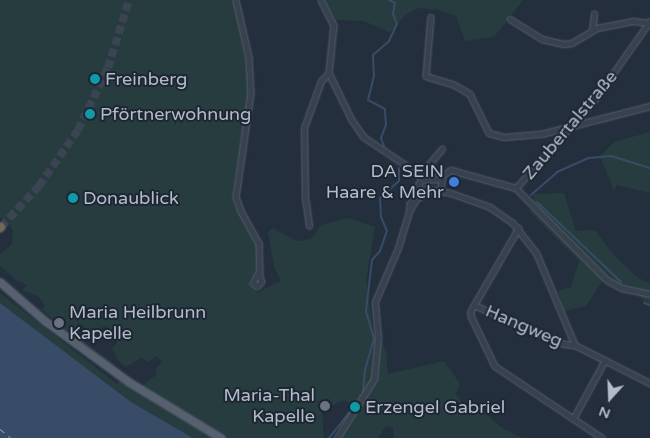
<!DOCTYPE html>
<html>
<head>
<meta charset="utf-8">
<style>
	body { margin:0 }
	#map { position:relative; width:650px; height:438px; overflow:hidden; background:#242f3e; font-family:"Varela Round",sans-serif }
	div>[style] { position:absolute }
	.green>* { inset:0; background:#263c3f }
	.water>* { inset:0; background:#394c67 }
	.stream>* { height:2px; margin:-1px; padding:0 1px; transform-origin:1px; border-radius:1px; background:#394c67 }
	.ferry>* { height:1px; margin-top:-0.5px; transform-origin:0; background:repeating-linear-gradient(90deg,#7c92b1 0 6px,transparent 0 11px) }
	.highway-tunnel>* { height:8px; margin-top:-4px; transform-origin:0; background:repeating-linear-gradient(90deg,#3a4453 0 8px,transparent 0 12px) }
	.roads { filter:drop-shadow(0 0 1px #565f6c) drop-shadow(0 0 1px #565f6c) }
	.street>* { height:4.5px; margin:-2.25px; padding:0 2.25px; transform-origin:2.25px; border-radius:2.25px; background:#38414e }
	.primary>* { height:7px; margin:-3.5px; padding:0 3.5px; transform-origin:3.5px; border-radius:3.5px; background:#56606e }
	.highway>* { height:8px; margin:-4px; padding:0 4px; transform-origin:4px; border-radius:4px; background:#746855 }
	.dots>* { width:14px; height:14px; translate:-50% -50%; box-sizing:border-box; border:2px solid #1d2633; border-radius:50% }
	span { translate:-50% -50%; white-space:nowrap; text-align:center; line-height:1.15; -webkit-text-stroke:4px #1d2633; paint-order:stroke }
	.poi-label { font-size:18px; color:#b4bcc9 }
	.left { translate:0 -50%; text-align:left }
	.right { translate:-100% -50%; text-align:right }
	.street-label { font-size:18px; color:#b4bcc9 }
	.north { position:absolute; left:585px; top:373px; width:50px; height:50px; -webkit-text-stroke:4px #1d2633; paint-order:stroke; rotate:200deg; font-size:14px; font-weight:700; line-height:20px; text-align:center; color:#b4bcc9 }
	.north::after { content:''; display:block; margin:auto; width:18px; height:22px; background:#b4bcc9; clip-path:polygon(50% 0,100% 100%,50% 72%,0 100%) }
</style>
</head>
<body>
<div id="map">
	<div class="green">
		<div style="clip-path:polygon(0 0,234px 0,250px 82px,233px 189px,234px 204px,258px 247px,257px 271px,249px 280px,249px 286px,258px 292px,281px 281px,274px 267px,268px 232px,272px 228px,297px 241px,311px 239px,321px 225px,349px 218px,375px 227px,366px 280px,375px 342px,382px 342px,386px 351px,388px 374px,444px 361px,460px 384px,456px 394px,464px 405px,479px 408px,502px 428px,522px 438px,394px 438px,393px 428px,386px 426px,378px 438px,340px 438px,357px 413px,356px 407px,344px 400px,333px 405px,328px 398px,321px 401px,324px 438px,228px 438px,141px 387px,157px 374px,155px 369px,162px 362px,156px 356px,148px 362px,141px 358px,126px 367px,118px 360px,112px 348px,117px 343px,115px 333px,105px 326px,91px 333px,79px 322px,74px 330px,76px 336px,116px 365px,111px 366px,75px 340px,60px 326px,62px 323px,56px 322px,41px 309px,45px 306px,39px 297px,22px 290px,27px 285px,16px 280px,0 266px,0 254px,12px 244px,13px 231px,8px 221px,0 217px)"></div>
		<div style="clip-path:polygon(323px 0,523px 0,494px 37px,465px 41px,456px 16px,439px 10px,418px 8px,404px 16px,390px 33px,364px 21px,336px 20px)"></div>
		<div style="clip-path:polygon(650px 132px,650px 193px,617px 185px,614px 191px,600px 156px,614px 142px)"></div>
		<div style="clip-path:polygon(564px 193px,576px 231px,595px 230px,612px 253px,637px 277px,650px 284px,650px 308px,631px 288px,603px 280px,586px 306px,564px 311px,558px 291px,571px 287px,579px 261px,530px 212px,534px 194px)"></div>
		<div style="clip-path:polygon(0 293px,117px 384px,120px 380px,214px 438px,193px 438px,131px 402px,8px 310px,0 303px)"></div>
	</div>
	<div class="water">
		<div style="clip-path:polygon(0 303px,131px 402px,193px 438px,0 438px)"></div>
	</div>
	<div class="stream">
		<div style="left:384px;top:146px;width:9px;rotate:-111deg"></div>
		<div style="left:381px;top:138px;width:14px;rotate:-69deg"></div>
		<div style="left:386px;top:125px;width:16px;rotate:-94deg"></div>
		<div style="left:385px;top:109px;width:19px;rotate:-152deg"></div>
		<div style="left:368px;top:100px;width:25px;rotate:-76deg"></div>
		<div style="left:374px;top:76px;width:21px;rotate:-93deg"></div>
		<div style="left:373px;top:55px;width:21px;rotate:-41deg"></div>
		<div style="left:389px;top:41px;width:19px;rotate:-65deg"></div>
		<div style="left:397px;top:24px;width:11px;rotate:-112deg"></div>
		<div style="left:393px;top:14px;width:11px;rotate:-80deg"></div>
		<div style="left:395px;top:3px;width:7px;rotate:-153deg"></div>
		<div style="left:433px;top:177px;width:6px;rotate:-45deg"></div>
		<div style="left:416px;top:191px;width:16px;rotate:-27deg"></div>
		<div style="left:531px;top:195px;width:35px;rotate:-41deg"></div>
		<div style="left:557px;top:172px;width:35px;rotate:-24deg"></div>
		<div style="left:589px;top:158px;width:22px;rotate:-5deg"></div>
		<div style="left:611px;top:156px;width:41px;rotate:17.1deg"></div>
		<div style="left:537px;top:202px;width:116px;rotate:43.6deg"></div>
		<div style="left:644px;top:303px;width:6px;rotate:18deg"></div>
		<div style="left:363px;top:392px;width:22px;rotate:-85deg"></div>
		<div style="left:365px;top:370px;width:32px;rotate:-74deg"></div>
		<div style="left:374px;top:339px;width:29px;rotate:-106deg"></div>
		<div style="left:366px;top:311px;width:51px;rotate:-83.3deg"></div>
		<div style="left:372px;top:260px;width:12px;rotate:-48deg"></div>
		<div style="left:380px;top:251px;width:21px;rotate:-71deg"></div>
		<div style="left:387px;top:231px;width:15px;rotate:-113deg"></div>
		<div style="left:381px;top:217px;width:19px;rotate:-93deg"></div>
		<div style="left:380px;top:198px;width:25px;rotate:-42deg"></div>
		<div style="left:399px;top:181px;width:13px;rotate:-90deg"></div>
		<div style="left:329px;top:438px;width:43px;rotate:-51.5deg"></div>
	</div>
	<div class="ferry">
		<div style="left:0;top:429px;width:14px;rotate:39deg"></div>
	</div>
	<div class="highway-tunnel">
		<div style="left:1px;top:227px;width:56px;rotate:-47.2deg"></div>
		<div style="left:39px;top:186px;width:68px;rotate:-55.1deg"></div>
		<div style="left:78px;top:130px;width:69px;rotate:-64.2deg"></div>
		<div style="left:108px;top:68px;width:71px;rotate:-72.8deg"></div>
	</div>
	<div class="roads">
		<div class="street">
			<div style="left:236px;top:0;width:58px;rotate:77.2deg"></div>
			<div style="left:249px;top:57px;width:36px;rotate:87deg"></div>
			<div style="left:251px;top:93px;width:105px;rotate:98.2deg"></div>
			<div style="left:236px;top:197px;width:15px;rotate:70deg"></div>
			<div style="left:241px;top:211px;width:38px;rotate:61deg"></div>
			<div style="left:259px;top:244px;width:27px;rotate:88deg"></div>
			<div style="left:260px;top:271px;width:14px;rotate:120deg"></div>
			<div style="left:253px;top:283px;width:5px;rotate:37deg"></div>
			<div style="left:257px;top:286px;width:6px;rotate:-45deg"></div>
			<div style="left:261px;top:282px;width:8px;rotate:-104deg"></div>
			<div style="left:321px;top:0;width:28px;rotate:63deg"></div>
			<div style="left:334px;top:25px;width:48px;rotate:95.9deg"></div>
			<div style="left:329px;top:73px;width:52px;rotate:63.9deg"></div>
			<div style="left:352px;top:120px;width:21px;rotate:55deg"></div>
			<div style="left:364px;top:137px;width:66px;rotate:33.9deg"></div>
			<div style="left:419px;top:174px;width:7px;rotate:63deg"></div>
			<div style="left:431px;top:17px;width:59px;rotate:94.8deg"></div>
			<div style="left:426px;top:76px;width:28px;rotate:17deg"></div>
			<div style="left:453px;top:84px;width:20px;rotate:30deg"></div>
			<div style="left:470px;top:94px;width:43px;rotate:64deg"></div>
			<div style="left:489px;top:133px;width:16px;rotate:15deg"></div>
			<div style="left:504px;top:137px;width:37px;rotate:-5deg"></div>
			<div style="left:541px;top:134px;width:113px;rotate:-14.4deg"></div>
			<div style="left:510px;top:19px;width:38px;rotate:32deg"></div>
			<div style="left:542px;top:39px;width:22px;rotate:13deg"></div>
			<div style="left:563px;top:44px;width:9px;rotate:-6deg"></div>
			<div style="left:572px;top:43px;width:29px;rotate:-31deg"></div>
			<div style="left:597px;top:28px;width:37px;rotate:-11deg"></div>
			<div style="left:633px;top:21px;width:16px;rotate:7deg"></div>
			<div style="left:592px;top:31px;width:17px;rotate:-83deg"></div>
			<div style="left:420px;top:175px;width:34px;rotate:-50deg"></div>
			<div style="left:516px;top:188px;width:119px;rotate:-48.4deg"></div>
			<div style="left:595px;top:99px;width:95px;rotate:-54.8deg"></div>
			<div style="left:440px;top:190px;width:15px;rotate:-79deg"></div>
			<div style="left:443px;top:175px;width:9px;rotate:-32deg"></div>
			<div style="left:451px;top:170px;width:67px;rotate:15.5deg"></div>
			<div style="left:516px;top:188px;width:129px;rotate:45.3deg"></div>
			<div style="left:607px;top:280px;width:17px;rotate:28deg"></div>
			<div style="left:622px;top:288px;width:29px;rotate:12deg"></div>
			<div style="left:409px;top:207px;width:12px;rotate:-76deg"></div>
			<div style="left:412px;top:195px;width:17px;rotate:-59deg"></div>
			<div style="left:421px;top:180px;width:20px;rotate:-3deg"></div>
			<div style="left:309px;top:226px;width:27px;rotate:-98deg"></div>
			<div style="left:305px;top:199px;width:71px;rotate:-90.8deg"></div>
			<div style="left:304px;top:128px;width:50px;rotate:-70.1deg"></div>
			<div style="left:321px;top:81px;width:11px;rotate:-45deg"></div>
			<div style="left:519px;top:228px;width:96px;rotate:120deg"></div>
			<div style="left:471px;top:311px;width:5px;rotate:90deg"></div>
			<div style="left:471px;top:316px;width:55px;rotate:64.4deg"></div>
			<div style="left:495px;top:366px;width:129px;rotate:33.9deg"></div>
			<div style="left:474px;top:305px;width:98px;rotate:23.4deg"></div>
			<div style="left:564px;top:344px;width:11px;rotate:5deg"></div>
			<div style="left:573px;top:419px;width:67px;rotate:-61.5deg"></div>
			<div style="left:337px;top:438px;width:70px;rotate:-57.9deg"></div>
			<div style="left:374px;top:379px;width:41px;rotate:-84.4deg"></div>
			<div style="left:378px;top:338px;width:36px;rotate:-95deg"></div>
			<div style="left:375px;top:302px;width:59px;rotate:-66.9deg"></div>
			<div style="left:398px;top:248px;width:39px;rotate:-73deg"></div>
			<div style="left:409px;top:211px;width:15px;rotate:-58deg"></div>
			<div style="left:417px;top:198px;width:18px;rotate:-27deg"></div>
			<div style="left:433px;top:190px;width:18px;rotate:9deg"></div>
			<div style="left:451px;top:193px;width:41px;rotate:19.7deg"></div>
			<div style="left:490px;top:207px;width:28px;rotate:35deg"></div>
			<div style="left:513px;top:223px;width:39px;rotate:52deg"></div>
			<div style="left:537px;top:254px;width:99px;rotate:67.3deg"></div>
			<div style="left:575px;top:345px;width:84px;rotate:26.9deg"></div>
		</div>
		<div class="primary">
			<div style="left:0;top:282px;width:60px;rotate:40.9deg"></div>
			<div style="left:45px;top:321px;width:104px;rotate:36deg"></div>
			<div style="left:129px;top:382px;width:108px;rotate:31.3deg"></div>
		</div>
		<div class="highway">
			<div style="left:0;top:228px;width:1px;rotate:-45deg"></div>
		</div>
	</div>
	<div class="dots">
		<div style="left:95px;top:79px;background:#0f9aa8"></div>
		<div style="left:90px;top:114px;background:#0f9aa8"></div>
		<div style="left:454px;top:182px;background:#3f7fe0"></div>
		<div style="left:73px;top:198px;background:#0f9aa8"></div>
		<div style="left:59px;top:323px;background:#6b7280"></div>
		<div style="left:325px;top:406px;background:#6b7280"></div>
		<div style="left:355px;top:407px;background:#0f9aa8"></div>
	</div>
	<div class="poi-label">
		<span class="left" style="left:105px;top:79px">Freinberg</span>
		<span class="left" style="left:100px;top:114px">Pförtnerwohnung</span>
		<span class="right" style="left:444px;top:182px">DA SEIN<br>Haare &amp; Mehr</span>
		<span class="left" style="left:83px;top:198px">Donaublick</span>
		<span class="left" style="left:69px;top:323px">Maria Heilbrunn<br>Kapelle</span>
		<span class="right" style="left:315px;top:406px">Maria-Thal<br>Kapelle</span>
		<span class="left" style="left:365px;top:407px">Erzengel Gabriel</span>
	</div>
	<div class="street-label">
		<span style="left:570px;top:125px;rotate:-50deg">Zaubertalstraße</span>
		<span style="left:524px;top:326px;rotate:23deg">Hangweg</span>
	</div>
	<div class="north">N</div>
</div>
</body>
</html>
